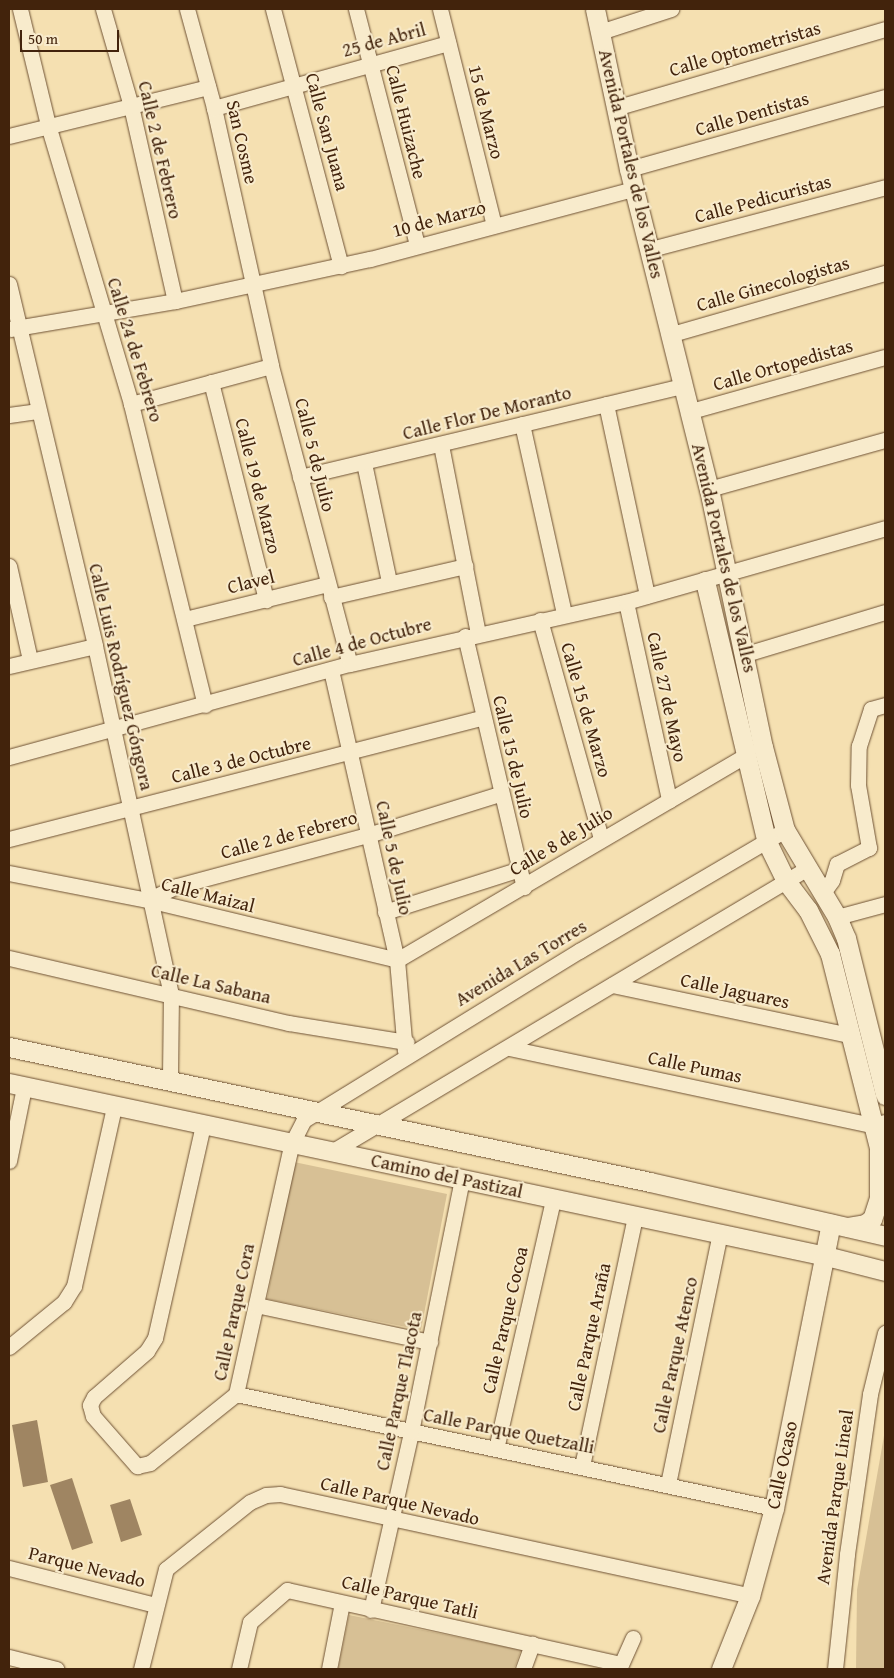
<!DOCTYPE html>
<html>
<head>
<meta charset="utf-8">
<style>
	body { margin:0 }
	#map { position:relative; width:894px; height:1678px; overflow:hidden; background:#f5e0b1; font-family:"Gentium Book Plus",serif }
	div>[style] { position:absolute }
	.green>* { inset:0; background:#d7c095 }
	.building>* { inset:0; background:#9f8562 }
	.roads { filter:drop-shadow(0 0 1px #6f5235) drop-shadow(0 0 1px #6f5235) }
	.minor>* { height:15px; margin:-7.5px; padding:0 7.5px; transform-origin:7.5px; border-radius:7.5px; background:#f8ebcc }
	.tertiary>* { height:19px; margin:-9.5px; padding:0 9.5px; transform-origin:9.5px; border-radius:9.5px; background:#f8ebcc }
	span { translate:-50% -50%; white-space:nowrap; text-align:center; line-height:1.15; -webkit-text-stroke:4px #f8ebcc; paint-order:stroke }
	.street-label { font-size:19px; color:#42230c }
	.frame { position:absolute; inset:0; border:10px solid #42230c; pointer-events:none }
	.scale { position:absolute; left:20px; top:30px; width:99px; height:22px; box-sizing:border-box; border:2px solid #42230c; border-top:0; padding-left:6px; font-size:15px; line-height:18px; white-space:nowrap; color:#42230c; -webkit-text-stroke:4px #f8ebcc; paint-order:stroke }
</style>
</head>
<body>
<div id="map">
	<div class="green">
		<div style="clip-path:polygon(294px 1162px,447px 1194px,421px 1330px,267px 1299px)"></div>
		<div style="clip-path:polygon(885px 1430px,885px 1669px,856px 1669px,857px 1590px)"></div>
		<div style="clip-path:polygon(349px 1615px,521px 1650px,514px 1669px,338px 1669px)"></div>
	</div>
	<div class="building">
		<div style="clip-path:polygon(37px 1420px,48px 1482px,23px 1487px,12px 1425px)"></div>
		<div style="clip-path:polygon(72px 1478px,93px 1543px,72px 1550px,50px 1485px)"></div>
		<div style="clip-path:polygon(130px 1499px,142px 1535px,121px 1542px,110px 1505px)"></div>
	</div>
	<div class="roads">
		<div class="minor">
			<div style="left:20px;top:9px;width:119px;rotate:76.4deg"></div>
			<div style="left:48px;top:125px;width:291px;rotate:73.4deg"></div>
			<div style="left:131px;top:404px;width:310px;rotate:76.2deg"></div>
			<div style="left:103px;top:9px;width:101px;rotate:73.9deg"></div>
			<div style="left:131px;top:106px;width:200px;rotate:77.3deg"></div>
			<div style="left:187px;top:9px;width:103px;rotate:74.7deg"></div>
			<div style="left:214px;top:108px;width:264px;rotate:77.5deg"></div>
			<div style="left:271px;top:366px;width:308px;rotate:75.2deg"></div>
			<div style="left:273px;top:9px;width:266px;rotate:75.2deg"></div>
			<div style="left:356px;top:9px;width:244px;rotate:75.5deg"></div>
			<div style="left:440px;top:9px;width:223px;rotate:76deg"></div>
			<div style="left:600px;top:32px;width:75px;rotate:-17.9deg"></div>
			<div style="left:214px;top:108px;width:243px;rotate:-15.5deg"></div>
			<div style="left:615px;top:108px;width:281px;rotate:-16.3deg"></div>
			<div style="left:9px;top:136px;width:205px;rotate:-13.8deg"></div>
			<div style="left:629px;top:169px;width:266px;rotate:-15.7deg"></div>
			<div style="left:651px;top:249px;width:242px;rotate:-14.8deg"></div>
			<div style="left:9px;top:284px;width:372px;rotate:76.6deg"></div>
			<div style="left:95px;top:646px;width:356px;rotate:77.7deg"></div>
			<div style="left:171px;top:994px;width:88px;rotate:90.7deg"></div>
			<div style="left:10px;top:329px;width:167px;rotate:-9.6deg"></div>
			<div style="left:175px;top:301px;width:199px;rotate:-12.2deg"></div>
			<div style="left:370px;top:259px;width:273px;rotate:-14.9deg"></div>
			<div style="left:672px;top:334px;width:222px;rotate:-16deg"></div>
			<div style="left:211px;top:382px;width:225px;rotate:75.8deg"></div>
			<div style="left:131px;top:404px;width:145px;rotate:-15.2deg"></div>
			<div style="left:606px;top:404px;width:196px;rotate:77.9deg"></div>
			<div style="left:691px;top:411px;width:201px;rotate:-15.6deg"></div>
			<div style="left:9px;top:415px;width:30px;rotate:-8deg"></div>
			<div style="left:522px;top:424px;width:195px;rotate:77.5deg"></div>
			<div style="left:441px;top:445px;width:192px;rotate:78.9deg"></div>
			<div style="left:364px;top:463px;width:122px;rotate:78.1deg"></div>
			<div style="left:300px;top:477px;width:394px;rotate:-13.4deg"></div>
			<div style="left:709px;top:489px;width:183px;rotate:-15.6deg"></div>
			<div style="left:9px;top:566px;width:96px;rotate:77.4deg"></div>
			<div style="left:331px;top:597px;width:138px;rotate:-13deg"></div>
			<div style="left:626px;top:602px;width:203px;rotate:77.7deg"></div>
			<div style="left:185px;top:619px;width:146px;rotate:-13.8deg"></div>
			<div style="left:540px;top:620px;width:227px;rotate:74.4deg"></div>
			<div style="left:465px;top:636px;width:258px;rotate:76.8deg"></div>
			<div style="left:746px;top:654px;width:145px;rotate:-16.8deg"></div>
			<div style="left:9px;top:666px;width:88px;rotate:-13.1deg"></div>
			<div style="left:331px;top:670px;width:297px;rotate:77.2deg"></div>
			<div style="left:397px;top:960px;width:91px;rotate:85deg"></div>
			<div style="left:9px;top:757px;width:353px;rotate:-15.3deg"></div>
			<div style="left:350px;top:664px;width:283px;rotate:-12.7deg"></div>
			<div style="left:626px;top:602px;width:269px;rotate:-15.9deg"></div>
			<div style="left:9px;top:839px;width:489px;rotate:-14.4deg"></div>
			<div style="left:9px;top:873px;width:142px;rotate:11deg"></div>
			<div style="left:148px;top:900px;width:256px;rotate:13.5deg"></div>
			<div style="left:397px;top:960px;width:405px;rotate:-30.4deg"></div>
			<div style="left:822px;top:894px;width:17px;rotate:-54deg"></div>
			<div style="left:832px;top:880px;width:17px;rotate:-73deg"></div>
			<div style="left:837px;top:864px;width:36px;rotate:-27deg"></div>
			<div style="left:869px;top:848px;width:64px;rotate:-99.9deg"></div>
			<div style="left:858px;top:785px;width:39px;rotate:-89deg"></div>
			<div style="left:859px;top:746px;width:39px;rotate:-72deg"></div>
			<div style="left:871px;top:709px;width:15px;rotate:-16deg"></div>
			<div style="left:148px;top:900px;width:32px;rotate:-26deg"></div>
			<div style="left:177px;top:886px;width:198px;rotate:-15deg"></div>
			<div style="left:368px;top:835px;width:138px;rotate:-17.3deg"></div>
			<div style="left:385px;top:912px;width:142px;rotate:-17.7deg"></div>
			<div style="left:837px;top:917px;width:50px;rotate:-15.2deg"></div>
			<div style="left:9px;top:958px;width:287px;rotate:13.1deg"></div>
			<div style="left:289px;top:1023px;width:119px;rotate:9.2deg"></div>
			<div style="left:612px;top:985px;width:243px;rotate:11.9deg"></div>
			<div style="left:509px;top:1048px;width:371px;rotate:12deg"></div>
			<div style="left:872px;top:1125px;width:13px;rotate:-13deg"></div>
			<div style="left:203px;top:1125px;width:218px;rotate:102.7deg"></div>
			<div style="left:155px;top:1338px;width:15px;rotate:122deg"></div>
			<div style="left:147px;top:1351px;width:70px;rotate:139deg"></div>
			<div style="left:94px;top:1397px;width:9px;rotate:117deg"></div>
			<div style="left:90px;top:1405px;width:11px;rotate:75deg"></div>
			<div style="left:93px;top:1416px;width:67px;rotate:48.7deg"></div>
			<div style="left:137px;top:1466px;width:13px;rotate:-13deg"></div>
			<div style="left:150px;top:1463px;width:110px;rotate:-38.7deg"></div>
			<div style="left:236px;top:1394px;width:255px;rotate:-77.5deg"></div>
			<div style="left:291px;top:1145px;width:28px;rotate:-63deg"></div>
			<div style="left:304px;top:1120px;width:323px;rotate:-31.6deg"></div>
			<div style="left:579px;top:951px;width:239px;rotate:-30.4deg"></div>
			<div style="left:333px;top:1151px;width:551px;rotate:-30.8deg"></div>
			<div style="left:9px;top:1161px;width:76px;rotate:-78.5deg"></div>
			<div style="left:256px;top:1305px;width:178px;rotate:12deg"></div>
			<div style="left:9px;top:1347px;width:71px;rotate:-39.3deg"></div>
			<div style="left:64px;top:1302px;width:19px;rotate:-58deg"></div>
			<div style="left:74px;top:1286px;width:183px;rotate:-77.4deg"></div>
			<div style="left:236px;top:1394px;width:550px;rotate:11.96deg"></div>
			<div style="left:496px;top:1449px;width:255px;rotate:-77.1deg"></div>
			<div style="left:582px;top:1466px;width:255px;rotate:-78deg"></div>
			<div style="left:668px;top:1484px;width:255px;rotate:-78.3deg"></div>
			<div style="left:9px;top:1568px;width:151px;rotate:14.2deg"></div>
			<div style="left:371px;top:1610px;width:182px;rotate:-77.3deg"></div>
			<div style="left:411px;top:1432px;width:258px;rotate:-78.6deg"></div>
			<div style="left:9px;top:1657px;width:49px;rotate:14.3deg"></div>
			<div style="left:141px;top:1669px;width:103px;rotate:-76deg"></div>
			<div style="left:166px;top:1569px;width:107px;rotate:-38.6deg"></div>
			<div style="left:250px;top:1502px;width:17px;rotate:-24deg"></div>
			<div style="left:266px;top:1495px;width:14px;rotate:-4deg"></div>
			<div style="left:280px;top:1494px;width:481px;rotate:12.2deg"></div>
			<div style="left:239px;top:1669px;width:48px;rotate:-76.8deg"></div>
			<div style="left:250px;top:1622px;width:49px;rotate:-40.9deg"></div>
			<div style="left:287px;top:1590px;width:342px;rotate:12.5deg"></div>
			<div style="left:329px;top:1669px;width:67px;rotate:-78.9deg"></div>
			<div style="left:523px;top:1669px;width:27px;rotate:-70deg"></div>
			<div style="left:619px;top:1669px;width:34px;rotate:-66deg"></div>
			<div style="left:835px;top:1669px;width:116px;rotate:-84deg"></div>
			<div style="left:847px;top:1554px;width:162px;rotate:-81.8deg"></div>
			<div style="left:870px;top:1394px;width:63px;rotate:-76.2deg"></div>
		</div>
		<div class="tertiary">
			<div style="left:595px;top:9px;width:164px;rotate:78deg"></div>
			<div style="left:629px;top:169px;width:330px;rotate:76deg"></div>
			<div style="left:709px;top:489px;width:264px;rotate:78.2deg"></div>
			<div style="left:763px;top:747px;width:86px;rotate:75.2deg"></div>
			<div style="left:785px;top:830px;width:101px;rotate:59.1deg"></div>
			<div style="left:837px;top:917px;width:23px;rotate:67deg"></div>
			<div style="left:846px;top:938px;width:162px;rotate:76deg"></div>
			<div style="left:705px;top:581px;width:266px;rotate:76.7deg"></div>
			<div style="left:766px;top:840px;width:46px;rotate:64deg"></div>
			<div style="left:786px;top:881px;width:36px;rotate:53deg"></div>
			<div style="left:808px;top:910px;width:49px;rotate:63.4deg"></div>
			<div style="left:830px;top:954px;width:200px;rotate:75.8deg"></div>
			<div style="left:879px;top:1148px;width:50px;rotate:90deg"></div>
			<div style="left:879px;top:1198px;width:22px;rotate:108deg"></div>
			<div style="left:872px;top:1219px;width:9px;rotate:144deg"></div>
			<div style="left:865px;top:1224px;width:17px;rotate:170deg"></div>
			<div style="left:9px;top:1047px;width:655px;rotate:11.89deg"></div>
			<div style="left:650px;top:1182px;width:241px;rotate:12.9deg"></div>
			<div style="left:9px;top:1083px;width:835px;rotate:11.96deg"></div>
			<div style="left:826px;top:1256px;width:61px;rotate:14.3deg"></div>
			<div style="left:721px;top:1669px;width:79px;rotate:-68.3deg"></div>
			<div style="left:750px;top:1596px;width:91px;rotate:-74.7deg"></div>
			<div style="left:774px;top:1508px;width:290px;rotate:-78.7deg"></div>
		</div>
	</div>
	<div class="street-label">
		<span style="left:384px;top:40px;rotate:-15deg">25 de Abril</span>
		<span style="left:745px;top:49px;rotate:-16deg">Calle Optometristas</span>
		<span style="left:486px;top:112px;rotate:76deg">15 de Marzo</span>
		<span style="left:752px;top:114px;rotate:-16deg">Calle Dentistas</span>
		<span style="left:406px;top:122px;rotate:76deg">Calle Huizache</span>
		<span style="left:327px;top:132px;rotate:75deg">Calle San Juana</span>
		<span style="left:242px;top:142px;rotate:77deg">San Cosme</span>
		<span style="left:160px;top:150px;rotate:77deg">Calle 2 de Febrero</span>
		<span style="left:631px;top:164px;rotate:77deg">Avenida Portales de los Valles</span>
		<span style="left:763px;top:199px;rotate:-15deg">Calle Pedicuristas</span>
		<span style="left:439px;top:219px;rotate:-15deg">10 de Marzo</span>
		<span style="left:773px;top:284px;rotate:-16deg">Calle Ginecologistas</span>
		<span style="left:135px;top:350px;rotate:73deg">Calle 24 de Febrero</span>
		<span style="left:783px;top:365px;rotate:-16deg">Calle Ortopedistas</span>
		<span style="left:487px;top:413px;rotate:-14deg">Calle Flor De Moranto</span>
		<span style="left:315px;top:455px;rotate:76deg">Calle 5 de Julio</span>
		<span style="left:258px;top:486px;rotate:76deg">Calle 19 de Marzo</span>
		<span style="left:724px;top:558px;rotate:77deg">Avenida Portales de los Valles</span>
		<span style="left:251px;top:582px;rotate:-14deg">Clavel</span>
		<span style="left:362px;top:642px;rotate:-15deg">Calle 4 de Octubre</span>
		<span style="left:121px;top:677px;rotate:77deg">Calle Luis Rodríguez Góngora</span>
		<span style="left:667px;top:697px;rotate:78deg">Calle 27 de Mayo</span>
		<span style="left:586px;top:710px;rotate:74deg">Calle 15 de Marzo</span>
		<span style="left:513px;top:757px;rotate:77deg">Calle 15 de Julio</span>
		<span style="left:241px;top:760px;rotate:-14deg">Calle 3 de Octubre</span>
		<span style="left:289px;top:835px;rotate:-15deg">Calle 2 de Febrero</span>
		<span style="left:561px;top:841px;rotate:-31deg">Calle 8 de Julio</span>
		<span style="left:394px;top:858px;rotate:78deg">Calle 5 de Julio</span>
		<span style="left:208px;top:895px;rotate:14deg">Calle Maizal</span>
		<span style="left:521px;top:963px;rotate:-31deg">Avenida Las Torres</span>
		<span style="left:211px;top:984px;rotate:13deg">Calle La Sabana</span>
		<span style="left:735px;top:991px;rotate:12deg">Calle Jaguares</span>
		<span style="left:695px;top:1067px;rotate:12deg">Calle Pumas</span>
		<span style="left:447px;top:1176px;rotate:12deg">Camino del Pastizal</span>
		<span style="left:234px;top:1312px;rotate:-78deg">Calle Parque Cora</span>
		<span style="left:505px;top:1320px;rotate:-77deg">Calle Parque Cocoa</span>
		<span style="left:589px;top:1337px;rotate:-78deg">Calle Parque Araña</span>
		<span style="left:675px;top:1355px;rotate:-78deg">Calle Parque Atenco</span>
		<span style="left:399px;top:1391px;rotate:-78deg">Calle Parque Tlacota</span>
		<span style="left:509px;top:1431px;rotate:11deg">Calle Parque Quetzalli</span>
		<span style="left:782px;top:1465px;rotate:-78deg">Calle Ocaso</span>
		<span style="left:835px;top:1497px;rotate:-82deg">Avenida Parque Lineal</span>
		<span style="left:400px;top:1501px;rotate:13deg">Calle Parque Nevado</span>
		<span style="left:87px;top:1567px;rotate:14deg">Parque Nevado</span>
		<span style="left:410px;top:1597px;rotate:13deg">Calle Parque Tatli</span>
	</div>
	<div class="frame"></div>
	<div class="scale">50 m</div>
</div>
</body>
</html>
